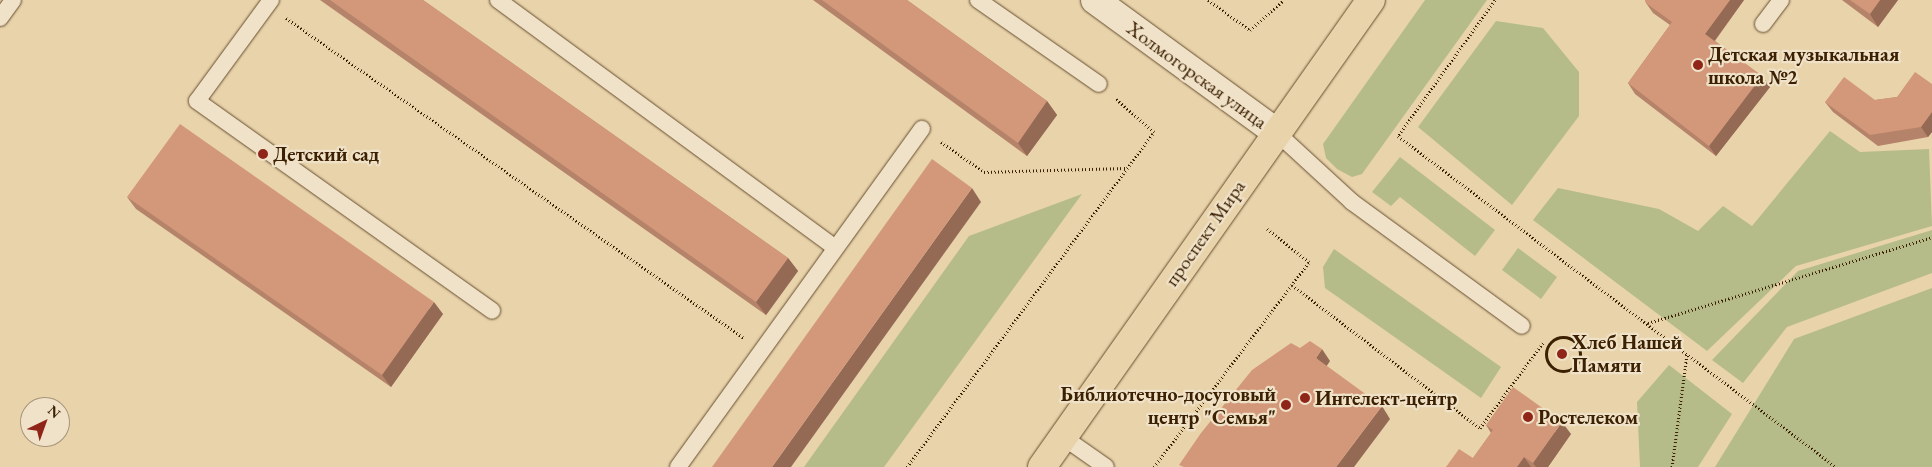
<!DOCTYPE html>
<html>
<head>
<meta charset="utf-8">
<style>
	body { margin:0 }
	#map { position:relative; width:1932px; height:467px; overflow:hidden; background:#e8d3ab; font-family:"EB Garamond",serif }
	div>[style] { position:absolute }
	.green>* { inset:0; background:#b6bc89 }
	.path>* { height:3px; margin-top:-1.5px; transform-origin:0; background:repeating-linear-gradient(90deg,#3c2002 0 1px,transparent 0 3.5px) }
	.path>.ring { margin:-1.5px; padding:0; box-sizing:content-box; background:none; border:3px solid #3c2002; border-radius:50% }
	.roads { filter:drop-shadow(0 0 1px #674d2c) drop-shadow(0 0 1px #674d2c) }
	.service>* { height:16px; margin:-8px; padding:0 8px; transform-origin:8px; border-radius:8px; background:#f0e2c8 }
	.tertiary>* { height:28px; margin:-14px; padding:0 14px; transform-origin:14px; border-radius:14px; background:#f0e2c8 }
	.primary>* { height:28px; margin:-14px; padding:0 14px; transform-origin:14px; border-radius:14px; background:#e8d3ab }
	.wall>* { inset:0; background:#b58369 }
	.shaded-wall>* { inset:0; background:#946a55 }
	.building>* { inset:0; background:#d3987a }
	.dots>* { width:14px; height:14px; translate:-50% -50%; box-sizing:border-box; border:2px solid #f0e2c8; border-radius:50% }
	span { translate:-50% -50%; white-space:nowrap; text-align:center; line-height:1.15; -webkit-text-stroke:4.5px #f0e2c8; paint-order:stroke }
	.poi-label { font-size:20px; color:#3c2002; font-weight:700 }
	.left { translate:0 -50%; text-align:left }
	.right { translate:-100% -50%; text-align:right }
	.street-label { font-size:20px; color:#3c2002 }
	.north { position:absolute; left:20px; top:397px; width:50px; height:50px; box-sizing:border-box; background:#f0e2c8; border:1px solid #a89479; border-radius:50%; rotate:42deg; font-size:14px; font-weight:700; line-height:20px; text-align:center; color:#3c2002 }
	.north::after { content:''; display:block; margin:auto; width:18px; height:22px; background:#8f2418; clip-path:polygon(50% 0,100% 100%,50% 72%,0 100%) }
</style>
</head>
<body>
<div id="map">
	<div class="green">
		<div style="clip-path:polygon(1425px 0,1487px 0,1362px 174px,1352px 177px,1337px 169px,1326px 158px,1323px 144px)"></div>
		<div style="clip-path:polygon(1496px 21px,1543px 28px,1579px 72px,1579px 116px,1512px 205px,1418px 127px)"></div>
		<div style="clip-path:polygon(1830px 131px,1860px 152px,1929px 149px,1932px 226px,1796px 266px,1707px 351px,1533px 220px,1558px 188px,1659px 209px,1698px 231px,1723px 206px,1752px 226px)"></div>
		<div style="clip-path:polygon(1400px 157px,1495px 230px,1475px 256px,1400px 197px,1391px 206px,1372px 192px)"></div>
		<div style="clip-path:polygon(1082px 194px,884px 467px,804px 467px,969px 236px)"></div>
		<div style="clip-path:polygon(1932px 230px,1932px 273px,1787px 327px,1743px 383px,1712px 360px,1798px 271px)"></div>
		<div style="clip-path:polygon(1518px 248px,1557px 277px,1541px 299px,1502px 270px)"></div>
		<div style="clip-path:polygon(1334px 249px,1501px 367px,1481px 398px,1325px 288px,1323px 267px)"></div>
		<div style="clip-path:polygon(1932px 288px,1932px 467px,1715px 467px,1794px 339px)"></div>
		<div style="clip-path:polygon(1669px 365px,1732px 414px,1698px 467px,1640px 467px,1637px 402px)"></div>
	</div>
	<div class="path">
		<div style="left:1208px;top:0;width:52px;rotate:35.5deg"></div>
		<div style="left:1250px;top:30px;width:45px;rotate:-41.4deg"></div>
		<div style="left:1495px;top:0;width:167px;rotate:125.5deg"></div>
		<div style="left:1398px;top:136px;width:549px;rotate:37.08deg"></div>
		<div style="left:286px;top:18px;width:559px;rotate:34.94deg"></div>
		<div style="left:941px;top:142px;width:52px;rotate:34.9deg"></div>
		<div style="left:984px;top:172px;width:142px;rotate:-1.6deg"></div>
		<div style="left:1292px;top:285px;width:236px;rotate:37.3deg"></div>
		<div style="left:1480px;top:428px;width:106px;rotate:-53.5deg"></div>
		<div style="left:1648px;top:323px;width:297px;rotate:-16.8deg"></div>
		<div class="ring" style="left:1546px;top:337px;width:31px;height:31px"></div>
		<div style="left:907px;top:467px;width:416px;rotate:-53.6deg"></div>
		<div style="left:1154px;top:132px;width:52px;rotate:-138.9deg"></div>
		<div style="left:1154px;top:467px;width:257px;rotate:-52.9deg"></div>
		<div style="left:1309px;top:262px;width:56px;rotate:-141.5deg"></div>
		<div style="left:1672px;top:467px;width:114px;rotate:-82.4deg"></div>
	</div>
	<div class="roads">
		<div class="service">
			<div style="left:271px;top:0;width:125px;rotate:126.2deg"></div>
			<div style="left:197px;top:101px;width:362px;rotate:35.4deg"></div>
			<div style="left:498px;top:0;width:417px;rotate:36.3deg"></div>
			<div style="left:978px;top:0;width:147px;rotate:34.8deg"></div>
			<div style="left:0;top:18px;width:22px;rotate:-54deg"></div>
			<div style="left:1763px;top:24px;width:30px;rotate:-53deg"></div>
			<div style="left:1276px;top:132px;width:103px;rotate:42.6deg"></div>
			<div style="left:1352px;top:202px;width:210px;rotate:36.1deg"></div>
			<div style="left:1063px;top:437px;width:52px;rotate:34.9deg"></div>
			<div style="left:678px;top:467px;width:417px;rotate:-54.2deg"></div>
		</div>
		<div class="tertiary">
			<div style="left:1095px;top:0;width:224px;rotate:36.1deg"></div>
		</div>
		<div class="primary">
			<div style="left:1042px;top:467px;width:571px;rotate:-54.84deg"></div>
		</div>
	</div>
	<div class="wall">
		<div style="clip-path:polygon(320px 0,423px 0,788px 258px,798px 271px,766px 315px)"></div>
		<div style="clip-path:polygon(813px 0,907px 0,1047px 101px,1057px 115px,1027px 156px)"></div>
		<div style="clip-path:polygon(1645px 0,1744px 0,1715px 41px,1762px 76px,1770px 87px,1716px 156px,1635px 94px,1628px 83px,1670px 25px,1653px 13px,1646px 3px)"></div>
		<div style="clip-path:polygon(1842px 0,1898px 0,1878px 27px)"></div>
		<div style="clip-path:polygon(1932px 84px,1932px 132px,1928px 137px,1878px 146px,1833px 112px,1825px 102px,1875px 100px,1897px 97px)"></div>
		<div style="clip-path:polygon(127px 197px,443px 314px,391px 387px,136px 209px)"></div>
		<div style="clip-path:polygon(1486px 425px,1571px 434px,1548px 467px,1446px 467px,1473px 458px,1491px 433px)"></div>
	</div>
	<div class="shaded-wall">
		<div style="clip-path:polygon(1730px 0,1744px 0,1712px 44px,1705px 34px)"></div>
		<div style="clip-path:polygon(1880px 0,1898px 0,1878px 27px,1870px 14px)"></div>
		<div style="clip-path:polygon(1762px 76px,1770px 87px,1716px 156px,1709px 146px)"></div>
		<div style="clip-path:polygon(1047px 101px,1057px 115px,1027px 156px,1018px 143px)"></div>
		<div style="clip-path:polygon(1932px 112px,1932px 132px,1928px 137px,1921px 127px)"></div>
		<div style="clip-path:polygon(972px 188px,981px 202px,791px 467px,772px 467px)"></div>
		<div style="clip-path:polygon(788px 258px,798px 271px,766px 315px,756px 302px)"></div>
		<div style="clip-path:polygon(434px 302px,443px 314px,391px 387px,382px 375px)"></div>
		<div style="clip-path:polygon(1322px 349px,1330px 361px,1324px 370px,1316px 358px)"></div>
		<div style="clip-path:polygon(1382px 406px,1390px 419px,1354px 467px,1336px 467px)"></div>
		<div style="clip-path:polygon(1562px 422px,1571px 434px,1548px 467px,1536px 467px,1533px 463px)"></div>
		<div style="clip-path:polygon(1524px 457px,1531px 467px,1517px 467px)"></div>
	</div>
	<div class="building">
		<div style="clip-path:polygon(330px 0,423px 0,788px 258px,756px 302px)"></div>
		<div style="clip-path:polygon(822px 0,907px 0,1047px 101px,1018px 143px)"></div>
		<div style="clip-path:polygon(1645px 0,1730px 0,1705px 34px,1762px 76px,1709px 146px,1628px 83px,1672px 22px,1646px 3px)"></div>
		<div style="clip-path:polygon(1850px 0,1880px 0,1870px 14px)"></div>
		<div style="clip-path:polygon(1915px 72px,1932px 84px,1932px 112px,1921px 127px,1870px 135px,1825px 102px,1844px 77px,1875px 100px,1897px 97px)"></div>
		<div style="clip-path:polygon(180px 124px,434px 302px,382px 375px,127px 197px)"></div>
		<div style="clip-path:polygon(932px 159px,972px 188px,772px 467px,712px 467px)"></div>
		<div style="clip-path:polygon(1310px 341px,1322px 349px,1316px 358px,1382px 406px,1336px 467px,1184px 467px,1179px 465px,1201px 433px,1252px 370px,1291px 343px,1300px 348px)"></div>
		<div style="clip-path:polygon(1513px 387px,1562px 422px,1533px 463px,1524px 457px,1517px 467px,1446px 467px,1459px 449px,1473px 458px,1493px 430px,1486px 425px)"></div>
	</div>
	<div class="dots">
		<div style="left:1698px;top:65px;background:#8f2418"></div>
		<div style="left:263px;top:154px;background:#8f2418"></div>
		<div style="left:1562px;top:354px;background:#8f2418"></div>
		<div style="left:1305px;top:398px;background:#8f2418"></div>
		<div style="left:1286px;top:405px;background:#8f2418"></div>
		<div style="left:1528px;top:417px;background:#8f2418"></div>
	</div>
	<div class="poi-label">
		<span class="left" style="left:1708px;top:66px">Детская музыкальная<br>школа №2</span>
		<span class="left" style="left:273px;top:154px">Детский сад</span>
		<span class="left" style="left:1572px;top:354px">Хлеб Нашей<br>Памяти</span>
		<span class="right" style="left:1276px;top:406px">Библиотечно-досуговый<br>центр "Семья"</span>
		<span class="left" style="left:1315px;top:398px">Интелект-центр</span>
		<span class="left" style="left:1538px;top:417px">Ростелеком</span>
	</div>
	<div class="street-label">
		<span style="left:1197px;top:75px;rotate:36deg">Холмогорская улица</span>
		<span style="left:1205px;top:233px;rotate:-55deg">проспект Мира</span>
	</div>
	<div class="north">N</div>
</div>
</body>
</html>
